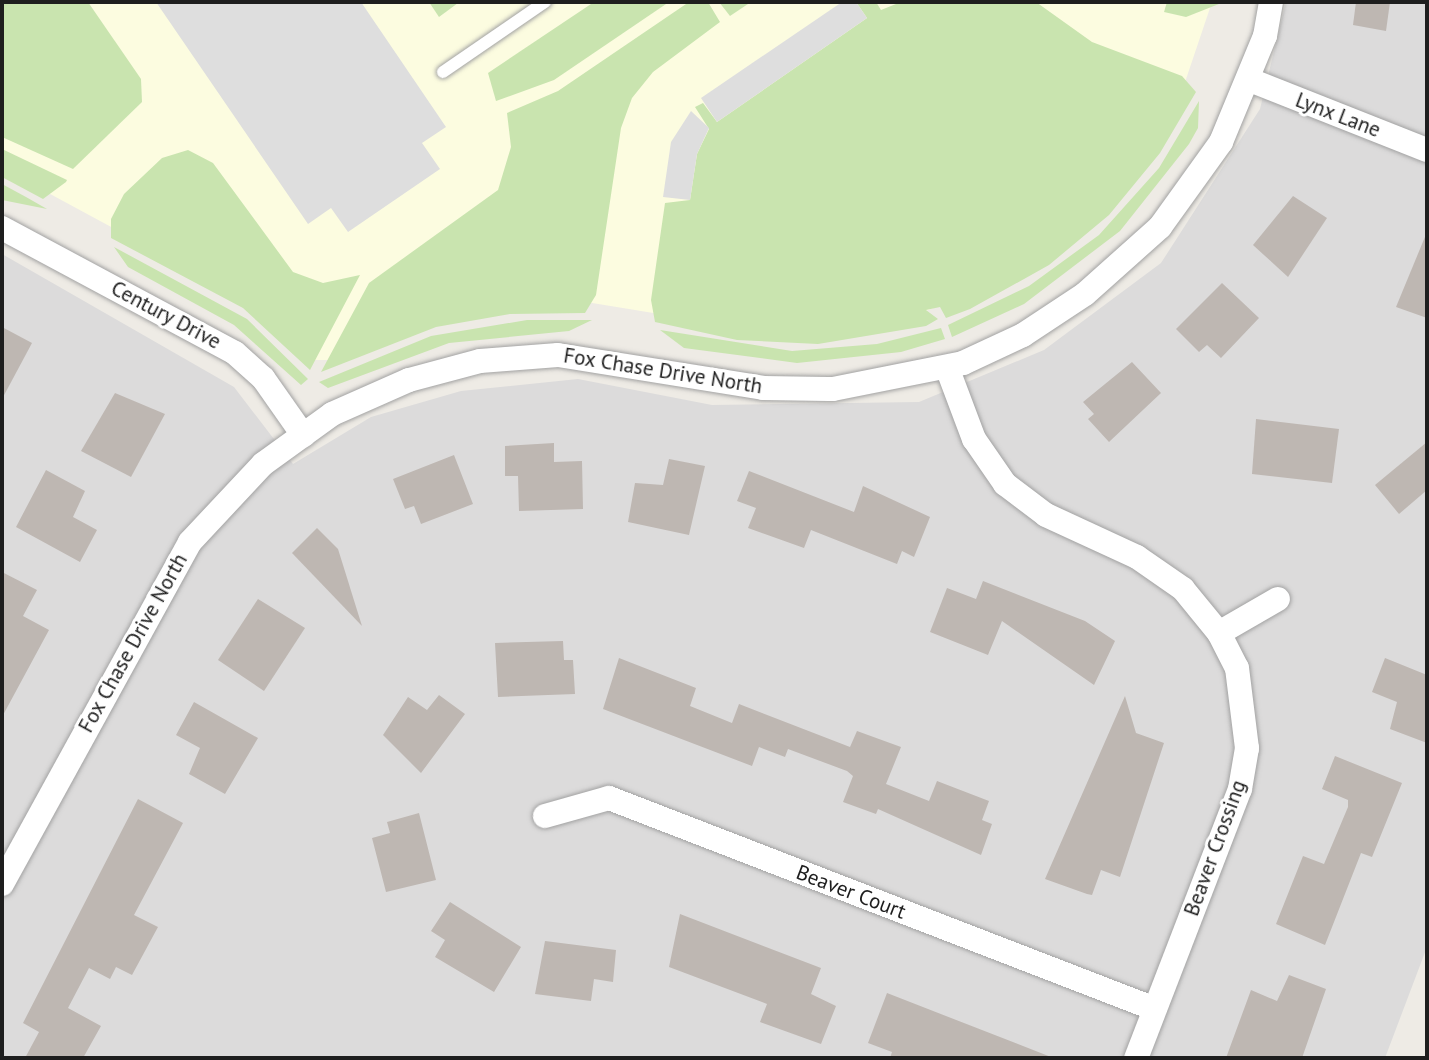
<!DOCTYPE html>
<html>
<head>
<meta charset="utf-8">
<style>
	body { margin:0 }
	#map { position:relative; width:1429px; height:1060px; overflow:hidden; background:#eeebe5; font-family:"PT Sans",sans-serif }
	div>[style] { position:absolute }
	.residential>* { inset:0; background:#dcdbdb }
	.education>* { inset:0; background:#fcfce0 }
	.grass>* { inset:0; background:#c9e4af }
	.parking>* { inset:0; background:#dedede }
	.building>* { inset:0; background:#beb7b2 }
	.roads { filter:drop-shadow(0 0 2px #a2a2a2) drop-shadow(0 0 2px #a2a2a2) }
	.lane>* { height:12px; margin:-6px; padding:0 6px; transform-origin:6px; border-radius:6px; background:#fff }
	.street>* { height:24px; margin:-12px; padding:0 12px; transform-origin:12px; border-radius:12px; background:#fff }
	span { translate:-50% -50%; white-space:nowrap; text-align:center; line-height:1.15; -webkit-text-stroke:6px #fff; paint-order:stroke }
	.street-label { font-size:21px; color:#1e1e1e }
	.frame { position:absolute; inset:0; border:4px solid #1e1e1e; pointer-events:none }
</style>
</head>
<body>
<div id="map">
	<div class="residential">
		<div style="clip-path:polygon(1286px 2px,1427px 2px,1427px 947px,1385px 1058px,2px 1058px,2px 254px,234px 387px,293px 464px,371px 417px,461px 391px,578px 379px,712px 405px,919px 402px,1044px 350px,1161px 263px,1260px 109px)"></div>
	</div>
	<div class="education">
		<div style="clip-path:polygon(2px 2px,1212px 2px,1179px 100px,998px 284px,888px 325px,696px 320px,580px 301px,479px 307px,333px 360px,311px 360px,276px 316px,2px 168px)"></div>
	</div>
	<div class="grass">
		<div style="clip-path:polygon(2px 2px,88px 2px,141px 79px,142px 102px,73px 169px,2px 137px)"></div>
		<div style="clip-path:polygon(429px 2px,457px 2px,458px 3px,439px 17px)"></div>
		<div style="clip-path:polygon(594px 2px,669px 2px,554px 80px,496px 101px,488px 73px)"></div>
		<div style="clip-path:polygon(689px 2px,708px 2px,720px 22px,653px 72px,632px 98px,621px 128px,596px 295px,585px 313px,510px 314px,436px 327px,321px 372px,369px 283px,498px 190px,511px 147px,507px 113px,558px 91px)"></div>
		<div style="clip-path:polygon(719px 2px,751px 2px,730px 16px)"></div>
		<div style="clip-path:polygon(856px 2px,876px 2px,881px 10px,901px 2px,1036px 2px,1092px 42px,1182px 76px,1196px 92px,1160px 153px,1109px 215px,1049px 265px,970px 309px,946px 318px,940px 307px,926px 310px,938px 319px,926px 326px,818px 344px,737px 340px,655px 322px,651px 300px,665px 203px,690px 200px,697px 154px,709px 129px,695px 107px,703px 103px,717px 122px,867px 18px)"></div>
		<div style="clip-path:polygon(1167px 2px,1224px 2px,1186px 17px,1164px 12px)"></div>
		<div style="clip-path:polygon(1199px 101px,1198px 128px,1189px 144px,1120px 231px,1024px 304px,952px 337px,948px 325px,1029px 286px,1099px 235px,1159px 168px)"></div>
		<div style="clip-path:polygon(2px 149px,67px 180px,66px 182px,43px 199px,2px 177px)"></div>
		<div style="clip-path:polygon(188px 150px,213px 163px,293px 272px,323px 283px,360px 275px,310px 370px,243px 308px,111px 238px,111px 219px,124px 194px,162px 158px)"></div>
		<div style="clip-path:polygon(2px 184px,26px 197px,47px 209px,2px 200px)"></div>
		<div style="clip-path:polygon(114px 247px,247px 319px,308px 379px,301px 385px,234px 325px,128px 267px)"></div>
		<div style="clip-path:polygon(527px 320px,592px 320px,569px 331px,449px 343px,328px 388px,319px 382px,431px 336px)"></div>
		<div style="clip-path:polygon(941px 328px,945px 339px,901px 352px,797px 363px,684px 348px,660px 330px,792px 351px,877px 344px)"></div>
	</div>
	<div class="parking">
		<div style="clip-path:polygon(156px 2px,361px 2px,446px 127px,422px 143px,440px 169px,348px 232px,331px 208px,308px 224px)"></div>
		<div style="clip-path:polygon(842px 2px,856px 2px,867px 18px,717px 122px,701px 98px)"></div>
		<div style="clip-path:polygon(691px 111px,709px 128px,697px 154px,690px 200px,663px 197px,671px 142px)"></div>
	</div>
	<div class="building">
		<div style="clip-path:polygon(1356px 2px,1390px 2px,1386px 31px,1353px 25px)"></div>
		<div style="clip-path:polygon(1293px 196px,1327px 218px,1288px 277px,1253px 245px)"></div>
		<div style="clip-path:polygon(1427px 232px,1427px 318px,1396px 307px)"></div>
		<div style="clip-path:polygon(1222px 283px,1259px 318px,1221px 358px,1207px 345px,1199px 352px,1176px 329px)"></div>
		<div style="clip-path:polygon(2px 327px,32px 343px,2px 399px)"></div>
		<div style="clip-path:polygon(1132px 362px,1161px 393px,1109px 442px,1088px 419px,1094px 414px,1083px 402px)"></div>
		<div style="clip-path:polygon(115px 393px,165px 414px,131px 477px,81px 451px)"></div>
		<div style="clip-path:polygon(1256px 419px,1339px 429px,1332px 483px,1252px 474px)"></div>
		<div style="clip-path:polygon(1427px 442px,1427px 490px,1399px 514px,1375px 485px)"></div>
		<div style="clip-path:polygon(554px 443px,554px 462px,582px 461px,583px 509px,519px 511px,518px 476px,505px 476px,505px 446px)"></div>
		<div style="clip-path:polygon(454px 455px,473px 504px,421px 524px,414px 506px,405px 509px,393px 479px)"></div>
		<div style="clip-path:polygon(669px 459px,705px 466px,689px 535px,628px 522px,635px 483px,663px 485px)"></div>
		<div style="clip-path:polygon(46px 470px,85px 491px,73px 517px,97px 530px,80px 562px,16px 527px)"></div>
		<div style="clip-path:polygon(749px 471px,854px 512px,863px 486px,930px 517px,914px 557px,902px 551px,897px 564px,811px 530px,804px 548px,748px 528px,756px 508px,737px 501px)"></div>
		<div style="clip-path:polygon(317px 528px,338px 549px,362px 626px,292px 553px)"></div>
		<div style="clip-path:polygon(2px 572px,37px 590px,23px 616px,49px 630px,2px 717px)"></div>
		<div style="clip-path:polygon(983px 581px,1085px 621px,1115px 641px,1094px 685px,1002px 621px,988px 655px,930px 632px,947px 588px,976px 599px)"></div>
		<div style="clip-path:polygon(258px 599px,305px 628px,264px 691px,218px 660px)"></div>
		<div style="clip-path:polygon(563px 641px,564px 660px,573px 660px,575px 694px,498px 697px,495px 643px)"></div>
		<div style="clip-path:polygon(619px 658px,696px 688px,690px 706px,732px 723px,739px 704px,850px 747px,857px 731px,901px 747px,886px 784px,929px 801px,937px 781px,989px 801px,982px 820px,992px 824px,981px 855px,878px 809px,876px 814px,843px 802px,853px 776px,847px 771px,788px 749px,785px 757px,759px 747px,752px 766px,603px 709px)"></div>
		<div style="clip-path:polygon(1385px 658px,1427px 675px,1427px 743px,1390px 729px,1397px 702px,1372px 692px)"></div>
		<div style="clip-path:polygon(439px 695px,465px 714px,421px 773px,383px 735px,408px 697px,427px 710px)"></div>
		<div style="clip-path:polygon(1125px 696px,1136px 733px,1164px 743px,1120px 877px,1101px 870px,1092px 895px,1087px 894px,1045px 879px)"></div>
		<div style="clip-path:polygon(194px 702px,258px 738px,225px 794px,189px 774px,200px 748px,176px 735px)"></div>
		<div style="clip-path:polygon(1335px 756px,1402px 783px,1372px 857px,1361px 853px,1325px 945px,1276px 924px,1303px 856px,1324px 864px,1348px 807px,1348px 800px,1322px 789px)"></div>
		<div style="clip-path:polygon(138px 799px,183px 823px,134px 915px,158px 927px,132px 975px,116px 967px,110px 979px,89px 968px,68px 1008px,101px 1026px,83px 1058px,25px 1058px,39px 1032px,23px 1023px)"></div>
		<div style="clip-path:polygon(419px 813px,436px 880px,386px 892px,372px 838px,390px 833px,387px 822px)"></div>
		<div style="clip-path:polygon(450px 902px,521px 947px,494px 992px,435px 957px,445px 940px,431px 931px)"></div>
		<div style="clip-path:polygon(680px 914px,821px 968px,811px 994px,836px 1006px,821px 1044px,760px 1022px,767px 1004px,669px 967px)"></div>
		<div style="clip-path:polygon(545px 941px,616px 950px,613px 982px,594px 979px,591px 1001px,535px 994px)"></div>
		<div style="clip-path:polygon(1289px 975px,1326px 989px,1302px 1058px,1226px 1058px,1251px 990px,1277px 1001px)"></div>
		<div style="clip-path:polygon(887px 993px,1051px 1057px,1050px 1058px,890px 1058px,892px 1052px,868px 1043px)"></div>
	</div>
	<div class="roads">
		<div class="lane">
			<div style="left:443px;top:72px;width:124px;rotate:-34.5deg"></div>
		</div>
		<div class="street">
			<div style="left:1250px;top:80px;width:190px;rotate:21.6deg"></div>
			<div style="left:2px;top:228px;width:264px;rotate:28.2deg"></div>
			<div style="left:235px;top:353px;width:38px;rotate:42deg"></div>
			<div style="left:263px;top:378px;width:70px;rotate:54.9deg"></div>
			<div style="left:948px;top:370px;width:74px;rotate:69.4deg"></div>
			<div style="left:974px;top:439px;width:55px;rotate:55.4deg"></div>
			<div style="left:1005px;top:484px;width:51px;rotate:37.1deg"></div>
			<div style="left:1046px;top:515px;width:100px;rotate:24.8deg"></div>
			<div style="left:1137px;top:557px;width:56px;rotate:34.8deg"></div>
			<div style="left:1183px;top:589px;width:57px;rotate:50.7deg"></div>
			<div style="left:1219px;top:633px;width:39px;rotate:63deg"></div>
			<div style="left:1237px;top:668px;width:81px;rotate:82.9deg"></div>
			<div style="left:1247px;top:748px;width:42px;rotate:99.7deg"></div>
			<div style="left:1240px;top:789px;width:288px;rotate:111.1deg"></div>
			<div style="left:1219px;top:633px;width:68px;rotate:-30deg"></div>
			<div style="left:545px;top:816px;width:66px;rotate:-15.7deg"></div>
			<div style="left:609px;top:798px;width:585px;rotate:21.13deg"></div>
			<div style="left:2px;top:884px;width:390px;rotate:-61.2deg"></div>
			<div style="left:190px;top:542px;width:107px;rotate:-46.9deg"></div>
			<div style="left:263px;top:464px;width:85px;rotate:-35.9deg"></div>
			<div style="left:332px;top:414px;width:84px;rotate:-23.8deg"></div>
			<div style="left:409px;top:380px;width:73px;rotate:-15deg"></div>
			<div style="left:480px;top:361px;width:78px;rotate:-4.4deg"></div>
			<div style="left:558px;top:355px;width:208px;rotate:9.1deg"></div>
			<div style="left:763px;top:388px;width:70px;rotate:0.8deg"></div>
			<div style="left:833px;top:389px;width:133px;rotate:-11.3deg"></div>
			<div style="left:963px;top:363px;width:66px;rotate:-25deg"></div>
			<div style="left:1023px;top:335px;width:74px;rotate:-33.5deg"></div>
			<div style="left:1085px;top:294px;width:101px;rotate:-41.8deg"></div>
			<div style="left:1160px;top:227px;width:105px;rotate:-54.3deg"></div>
			<div style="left:1221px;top:142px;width:115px;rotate:-67.5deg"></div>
			<div style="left:1265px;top:36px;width:35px;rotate:-80deg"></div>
		</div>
	</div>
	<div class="street-label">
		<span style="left:1338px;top:115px;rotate:21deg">Lynx Lane</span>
		<span style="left:166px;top:315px;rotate:28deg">Century Drive</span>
		<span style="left:663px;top:371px;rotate:9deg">Fox Chase Drive North</span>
		<span style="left:133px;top:643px;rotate:-61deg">Fox Chase Drive North</span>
		<span style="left:1215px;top:848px;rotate:-70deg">Beaver Crossing</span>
		<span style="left:851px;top:892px;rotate:21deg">Beaver Court</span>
	</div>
	<div class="frame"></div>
</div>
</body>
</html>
